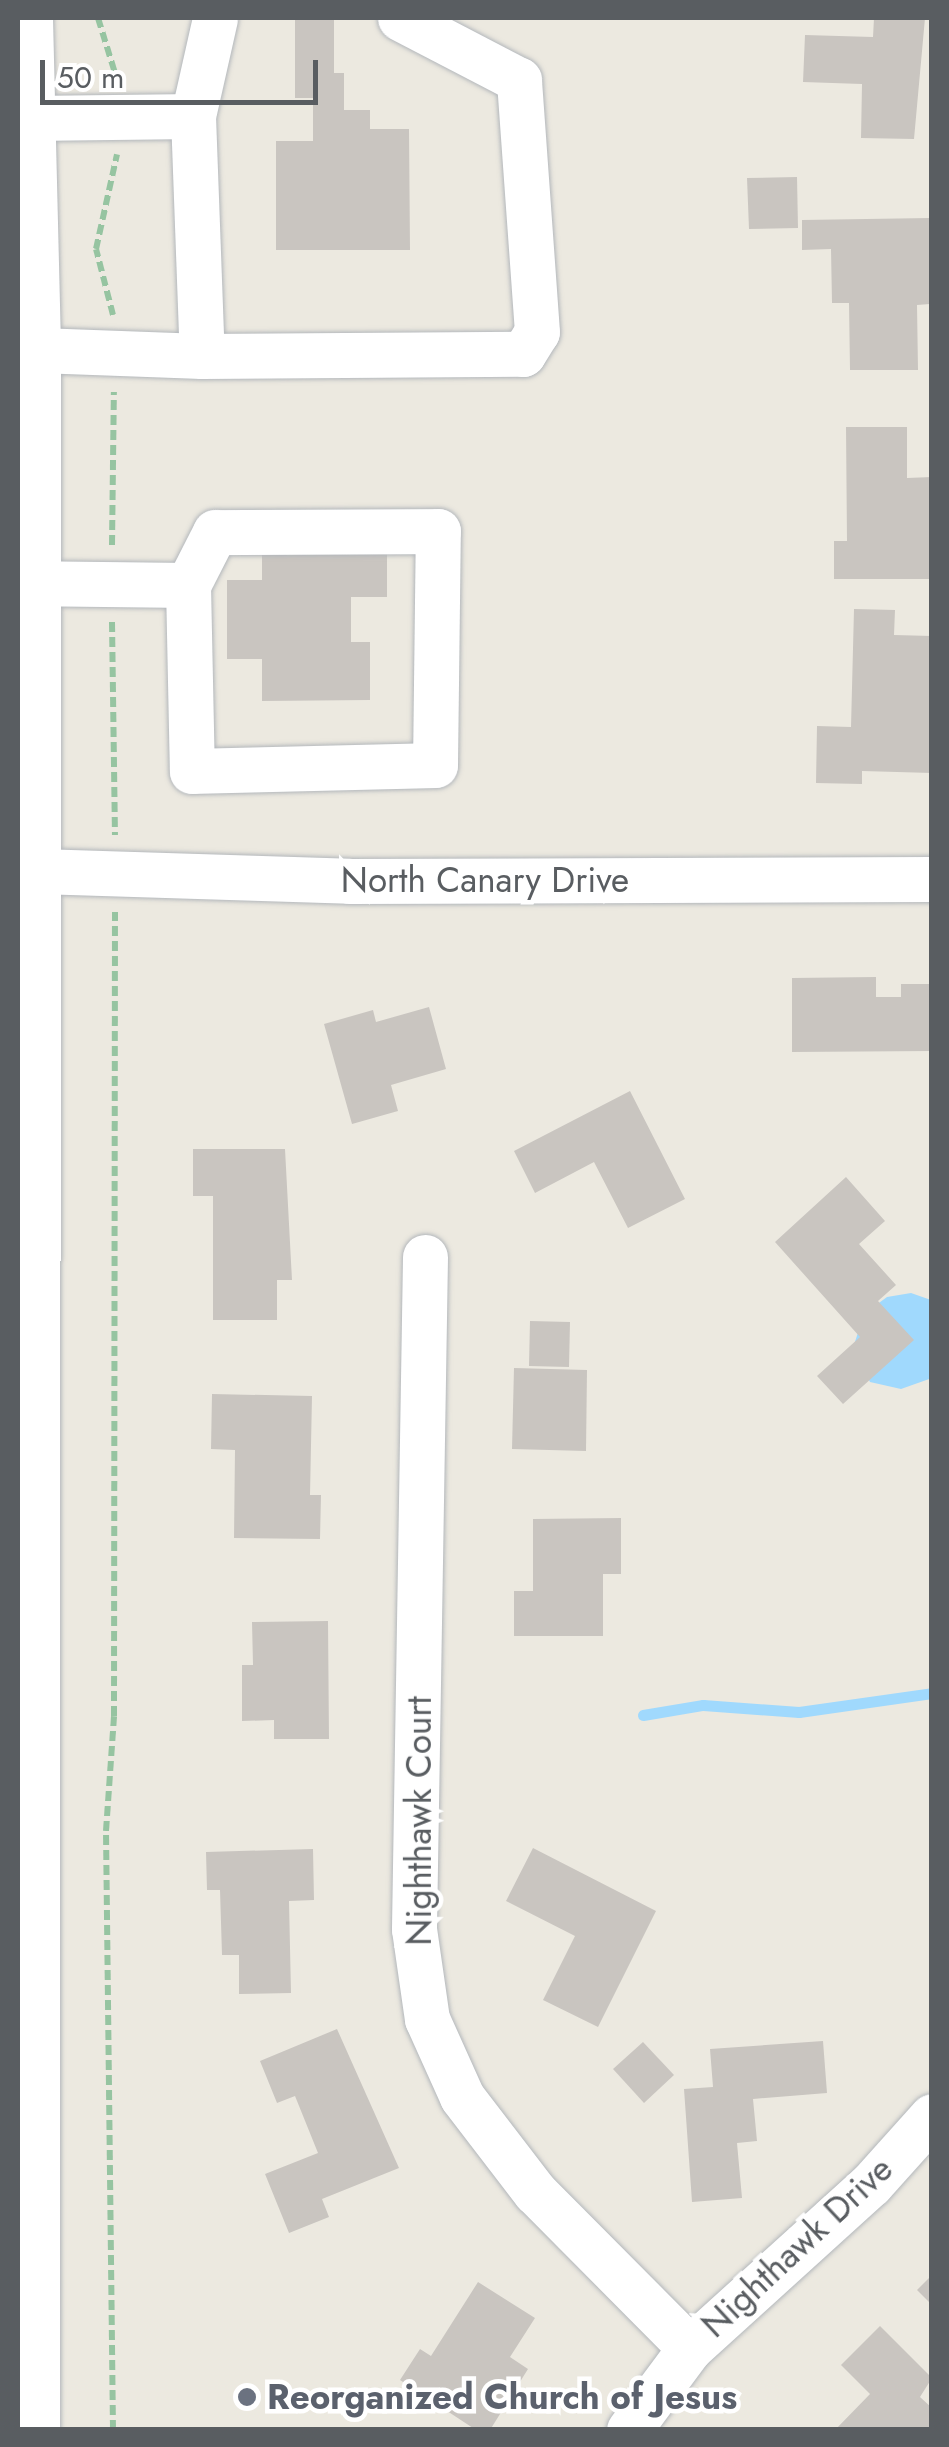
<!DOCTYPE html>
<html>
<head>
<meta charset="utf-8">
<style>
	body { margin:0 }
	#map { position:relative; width:949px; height:2447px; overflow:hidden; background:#ece9e0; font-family:Jost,sans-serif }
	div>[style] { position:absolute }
	.water>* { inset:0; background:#a0d9fd }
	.stream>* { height:11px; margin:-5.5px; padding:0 5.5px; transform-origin:5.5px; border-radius:5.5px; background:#a0d9fd }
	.building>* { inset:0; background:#c9c5c0 }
	.path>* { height:6px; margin-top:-3px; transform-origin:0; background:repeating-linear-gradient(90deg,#96c4a1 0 10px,transparent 0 15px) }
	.roads { filter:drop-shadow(0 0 2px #b3b7bb) drop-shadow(0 0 2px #b3b7bb) }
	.minor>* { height:45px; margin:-22.5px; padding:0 22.5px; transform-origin:22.5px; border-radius:22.5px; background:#fff }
	.dots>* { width:28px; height:28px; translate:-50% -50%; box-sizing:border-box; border:5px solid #fff; border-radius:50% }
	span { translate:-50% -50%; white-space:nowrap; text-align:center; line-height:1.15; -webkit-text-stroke:9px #fff; paint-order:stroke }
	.street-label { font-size:35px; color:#595d61 }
	.worship-label { font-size:35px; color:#5b616d; font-weight:700 }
	.left { translate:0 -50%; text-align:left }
	.frame { position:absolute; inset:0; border:20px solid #595d61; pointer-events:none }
	.scale { position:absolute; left:40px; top:60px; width:278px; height:45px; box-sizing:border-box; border:5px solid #595d61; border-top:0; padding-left:12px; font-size:30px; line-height:35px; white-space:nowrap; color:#595d61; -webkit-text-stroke:8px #fff; paint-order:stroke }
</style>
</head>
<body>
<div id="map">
	<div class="water">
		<div style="clip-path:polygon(911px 1293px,931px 1300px,932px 1378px,901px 1389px,870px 1382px,853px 1348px,864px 1314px,887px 1297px)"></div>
	</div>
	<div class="stream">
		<div style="left:643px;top:1715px;width:61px;rotate:-9.5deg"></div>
		<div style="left:703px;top:1705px;width:96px;rotate:4.2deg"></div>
		<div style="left:799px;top:1712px;width:134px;rotate:-8.1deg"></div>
	</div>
	<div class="building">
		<div style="clip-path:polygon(295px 18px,334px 18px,334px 73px,344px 73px,344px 110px,370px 110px,370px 129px,409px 129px,410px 250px,276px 250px,276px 141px,313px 141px,313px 98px,295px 98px)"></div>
		<div style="clip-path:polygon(874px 18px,925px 18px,914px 139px,861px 138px,862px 84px,803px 82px,805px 35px,873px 37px)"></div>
		<div style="clip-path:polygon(797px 177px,798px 228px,749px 229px,747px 178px)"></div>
		<div style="clip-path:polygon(930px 218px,930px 304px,917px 305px,918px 370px,850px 370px,849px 303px,832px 303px,831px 249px,802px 250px,802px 220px)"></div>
		<div style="clip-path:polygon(846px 427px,907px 427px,907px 478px,932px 477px,932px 579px,834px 579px,834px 541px,847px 541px)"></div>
		<div style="clip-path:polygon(387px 539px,387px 597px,351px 597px,351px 642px,370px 642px,370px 700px,262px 701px,262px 659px,227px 659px,227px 580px,262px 580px,262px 540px)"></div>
		<div style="clip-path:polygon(854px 609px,895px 610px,894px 635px,932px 636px,932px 773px,862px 771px,862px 784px,816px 783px,817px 726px,851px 727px)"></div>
		<div style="clip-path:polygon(876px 977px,876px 997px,901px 997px,901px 984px,932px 984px,932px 1051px,792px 1052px,792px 978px)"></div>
		<div style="clip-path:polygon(429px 1007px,446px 1069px,391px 1085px,398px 1111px,352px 1124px,324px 1024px,373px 1010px,376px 1022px)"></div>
		<div style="clip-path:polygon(630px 1091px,685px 1199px,628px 1228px,594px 1162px,535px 1193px,514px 1151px)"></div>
		<div style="clip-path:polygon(193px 1149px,285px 1149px,292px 1280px,277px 1280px,277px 1320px,213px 1320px,213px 1196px,193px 1196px)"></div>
		<div style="clip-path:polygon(846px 1177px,885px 1221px,859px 1244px,896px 1285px,878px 1301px,914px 1340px,843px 1404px,817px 1376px,860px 1337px,775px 1242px)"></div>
		<div style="clip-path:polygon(530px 1321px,570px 1322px,569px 1367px,529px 1366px)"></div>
		<div style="clip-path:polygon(514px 1368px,587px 1370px,586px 1451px,512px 1449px)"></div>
		<div style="clip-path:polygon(212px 1394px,312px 1396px,310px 1495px,321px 1495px,320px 1539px,234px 1538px,235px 1450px,211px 1449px)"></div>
		<div style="clip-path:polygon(621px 1518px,621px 1574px,603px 1574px,603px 1636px,514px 1636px,514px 1591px,533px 1591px,533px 1519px)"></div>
		<div style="clip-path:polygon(328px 1621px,329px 1739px,274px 1739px,274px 1720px,242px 1721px,242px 1665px,253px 1665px,252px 1622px)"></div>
		<div style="clip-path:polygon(533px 1848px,656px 1911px,598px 2027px,543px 2000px,575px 1936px,506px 1901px)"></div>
		<div style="clip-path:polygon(313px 1849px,314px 1900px,289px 1901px,291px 1993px,239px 1994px,239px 1955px,222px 1955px,220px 1890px,207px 1890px,206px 1852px)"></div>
		<div style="clip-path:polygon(337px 2029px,399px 2168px,322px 2199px,329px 2217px,289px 2233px,265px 2174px,318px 2153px,295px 2096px,277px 2103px,260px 2061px)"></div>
		<div style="clip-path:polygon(823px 2041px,827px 2093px,753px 2099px,757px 2141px,737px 2143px,742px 2198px,692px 2202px,684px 2089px,713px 2087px,710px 2049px)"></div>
		<div style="clip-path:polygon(643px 2042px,674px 2075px,644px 2103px,613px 2069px)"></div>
		<div style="clip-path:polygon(932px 2275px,932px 2305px,917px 2290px)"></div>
		<div style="clip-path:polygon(478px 2282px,535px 2318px,510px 2357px,528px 2369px,490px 2430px,476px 2430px,400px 2380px,420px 2349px,431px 2356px)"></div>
		<div style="clip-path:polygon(880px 2326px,932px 2378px,920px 2397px,932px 2408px,932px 2430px,835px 2430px,870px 2394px,841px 2365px)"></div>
	</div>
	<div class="path">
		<div style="left:98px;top:18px;width:61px;rotate:72.8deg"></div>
		<div style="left:113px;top:315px;width:68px;rotate:-104.4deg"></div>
		<div style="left:96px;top:249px;width:97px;rotate:-77.5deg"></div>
		<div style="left:112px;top:545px;width:153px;rotate:-89.3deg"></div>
		<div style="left:112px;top:622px;width:213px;rotate:89.2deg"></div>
		<div style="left:113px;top:2430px;width:599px;rotate:-90.67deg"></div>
		<div style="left:106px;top:1831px;width:115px;rotate:-86deg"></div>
		<div style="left:114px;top:1716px;width:804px;rotate:-89.93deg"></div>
	</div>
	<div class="roads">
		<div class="minor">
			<div style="left:30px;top:18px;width:332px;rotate:88.6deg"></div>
			<div style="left:38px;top:350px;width:2080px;rotate:90.03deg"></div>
			<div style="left:193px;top:116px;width:100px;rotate:-77.3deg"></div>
			<div style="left:32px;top:118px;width:161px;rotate:-0.7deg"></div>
			<div style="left:193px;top:116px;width:240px;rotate:87.9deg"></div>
			<div style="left:202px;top:356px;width:164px;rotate:-177.9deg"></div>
			<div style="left:202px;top:356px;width:321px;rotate:-0.4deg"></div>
			<div style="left:523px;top:354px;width:26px;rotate:-58deg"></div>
			<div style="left:537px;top:332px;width:253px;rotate:-94.1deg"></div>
			<div style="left:519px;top:80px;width:134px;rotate:-152.5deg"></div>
			<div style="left:18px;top:583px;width:170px;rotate:0.7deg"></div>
			<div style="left:188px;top:585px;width:186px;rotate:88.8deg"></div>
			<div style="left:192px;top:771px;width:243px;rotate:-1.4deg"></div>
			<div style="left:435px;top:765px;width:234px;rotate:-89.3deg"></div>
			<div style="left:438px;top:531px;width:223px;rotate:179.7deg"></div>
			<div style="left:215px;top:532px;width:59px;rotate:117deg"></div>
			<div style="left:38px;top:871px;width:311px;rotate:1.8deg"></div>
			<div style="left:349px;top:881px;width:583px;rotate:-0.2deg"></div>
			<div style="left:425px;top:1257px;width:672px;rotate:90.94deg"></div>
			<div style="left:414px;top:1929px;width:91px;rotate:81.8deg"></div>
			<div style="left:427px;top:2019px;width:85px;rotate:65.8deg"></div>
			<div style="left:462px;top:2097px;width:120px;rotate:52.5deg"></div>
			<div style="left:535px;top:2192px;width:220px;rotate:45.2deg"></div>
			<div style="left:629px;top:2430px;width:102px;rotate:-53.4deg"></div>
			<div style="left:690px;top:2348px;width:244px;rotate:-42.2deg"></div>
			<div style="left:871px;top:2184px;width:91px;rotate:-48.1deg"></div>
		</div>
	</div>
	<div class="dots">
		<div style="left:247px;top:2397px;background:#6b7280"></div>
	</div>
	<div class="street-label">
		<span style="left:485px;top:880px">North Canary Drive</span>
		<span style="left:419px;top:1821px;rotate:-90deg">Nighthawk Court</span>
		<span style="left:797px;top:2247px;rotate:-43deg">Nighthawk Drive</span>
	</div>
	<div class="worship-label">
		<span class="left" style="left:267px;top:2397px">Reorganized Church of Jesus</span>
	</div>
	<div class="frame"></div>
	<div class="scale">50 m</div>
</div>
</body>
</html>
